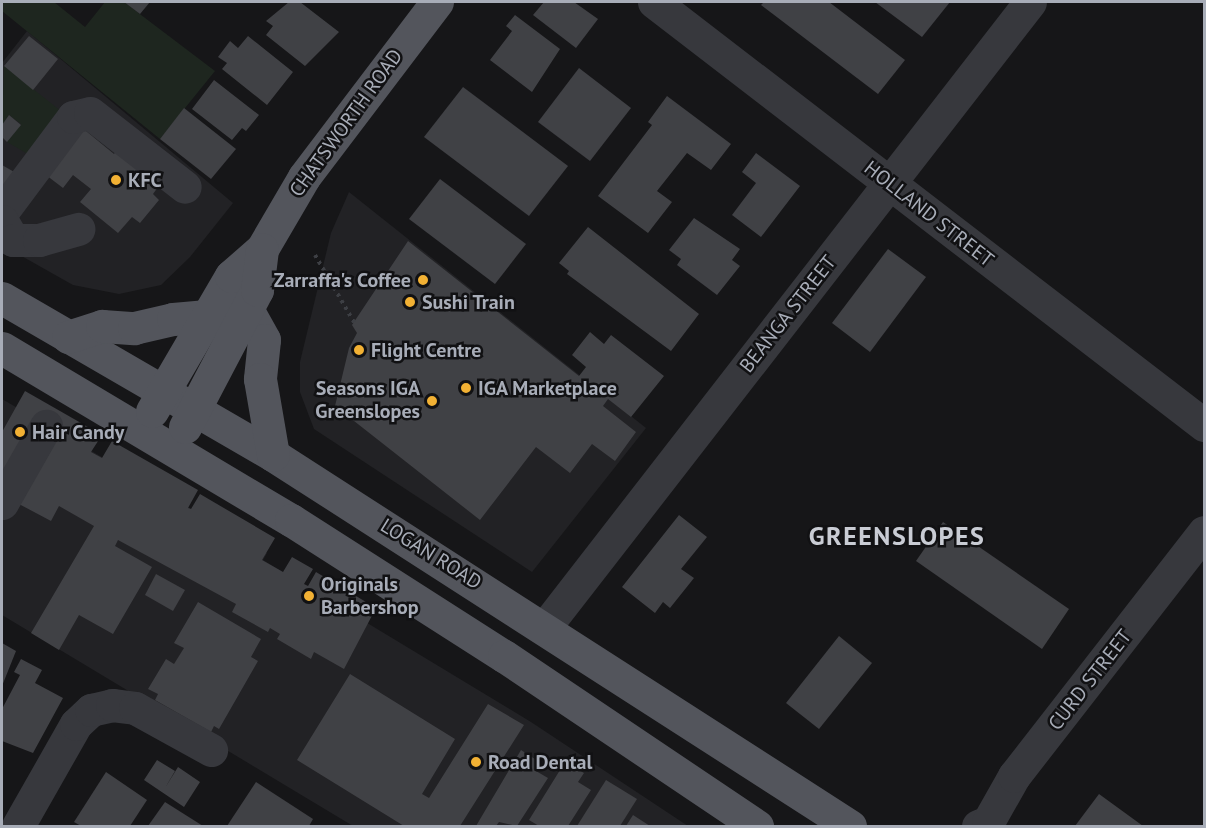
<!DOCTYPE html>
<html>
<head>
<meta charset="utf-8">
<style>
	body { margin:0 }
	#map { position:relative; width:1206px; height:828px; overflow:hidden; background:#161618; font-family:"PT Sans",sans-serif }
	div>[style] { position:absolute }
	.built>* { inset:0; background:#222225 }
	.green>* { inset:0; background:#1e261f }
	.building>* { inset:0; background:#404145 }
	.path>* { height:4px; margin-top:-2px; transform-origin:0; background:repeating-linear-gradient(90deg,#3d3f44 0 3px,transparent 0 7.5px) }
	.minor>* { height:33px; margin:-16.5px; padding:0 16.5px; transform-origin:16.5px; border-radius:16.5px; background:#37383d }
	.major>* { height:33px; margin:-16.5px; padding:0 16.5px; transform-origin:16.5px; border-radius:16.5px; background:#53555c }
	.dots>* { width:16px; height:16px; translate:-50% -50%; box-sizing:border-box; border:3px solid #111113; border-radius:50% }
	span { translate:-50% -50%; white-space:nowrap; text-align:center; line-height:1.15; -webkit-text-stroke:5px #111113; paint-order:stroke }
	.street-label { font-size:20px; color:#a8adb8 }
	.poi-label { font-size:20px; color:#a8adb8; font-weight:700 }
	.left { translate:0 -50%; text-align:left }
	.right { translate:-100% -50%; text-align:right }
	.district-label { font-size:26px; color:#c9ccd4; font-weight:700; letter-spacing:1.5px }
	.frame { position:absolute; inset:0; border:3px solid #a8adb8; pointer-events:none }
</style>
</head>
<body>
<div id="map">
	<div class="built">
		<div style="clip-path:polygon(27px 31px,233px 203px,190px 257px,161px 285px,119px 294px,73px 285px,2px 245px,2px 63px)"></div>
		<div style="clip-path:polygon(349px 192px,646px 428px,532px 572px,314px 429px,300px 392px,300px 362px,331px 233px)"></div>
		<div style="clip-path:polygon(2px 399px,267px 553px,263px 560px,531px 722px,688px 826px,353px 826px,2px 615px)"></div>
	</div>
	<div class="green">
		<div style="clip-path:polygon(2px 2px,54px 2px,85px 27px,105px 2px,124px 2px,215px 71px,160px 139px,2px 11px)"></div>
		<div style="clip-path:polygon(4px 66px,66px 115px,33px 157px,7px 142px,21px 124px,9px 115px,2px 125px)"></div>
	</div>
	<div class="building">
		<div style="clip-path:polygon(124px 2px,150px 2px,140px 14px)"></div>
		<div style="clip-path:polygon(289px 2px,300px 2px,339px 32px,305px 66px,266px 35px,273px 26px,266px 21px)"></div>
		<div style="clip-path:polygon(544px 2px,574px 2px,598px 19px,576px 48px,533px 15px)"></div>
		<div style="clip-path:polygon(764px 2px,829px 2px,905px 60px,878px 94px,761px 5px)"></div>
		<div style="clip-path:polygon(875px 2px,950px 2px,922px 37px)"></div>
		<div style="clip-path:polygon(515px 15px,560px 49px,532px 92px,490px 60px,512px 31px,506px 26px)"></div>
		<div style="clip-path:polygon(29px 36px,58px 59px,33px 90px,4px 66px)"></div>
		<div style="clip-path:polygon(248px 36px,293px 72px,267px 105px,222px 69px,227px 63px,218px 57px,230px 41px,238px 48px)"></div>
		<div style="clip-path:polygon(579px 68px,631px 108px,590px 161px,538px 122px)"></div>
		<div style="clip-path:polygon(214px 80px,259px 115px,246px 131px,242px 128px,232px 140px,192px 109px)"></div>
		<div style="clip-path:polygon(463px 87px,568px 166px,529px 216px,424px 137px)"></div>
		<div style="clip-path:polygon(667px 96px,731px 144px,711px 170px,687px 153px,657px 191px,672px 202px,648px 233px,598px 196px,652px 125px,648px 122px)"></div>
		<div style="clip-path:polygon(184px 108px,236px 149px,211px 179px,160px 139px)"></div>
		<div style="clip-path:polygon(9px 115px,21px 125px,7px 142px,2px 137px,2px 125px)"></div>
		<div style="clip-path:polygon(80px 126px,114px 154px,117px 150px,155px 177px,151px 182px,158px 187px,153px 194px,159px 200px,140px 223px,132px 217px,118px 233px,80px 202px,91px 189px,73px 175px,63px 188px,42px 172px)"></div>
		<div style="clip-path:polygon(756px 153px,800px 186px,761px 237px,732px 215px,756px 183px,742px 172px)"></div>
		<div style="clip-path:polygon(2px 165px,23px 177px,2px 203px)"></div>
		<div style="clip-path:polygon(440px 179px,526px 244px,495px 284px,409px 219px)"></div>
		<div style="clip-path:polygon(694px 218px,740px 249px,732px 260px,740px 266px,717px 295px,677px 265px,681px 259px,669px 250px)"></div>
		<div style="clip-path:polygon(588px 227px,699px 314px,671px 351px,567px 274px,569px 271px,559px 263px)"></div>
		<div style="clip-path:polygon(408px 241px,579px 376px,586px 367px,572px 355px,590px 332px,604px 344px,611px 335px,664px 376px,631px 417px,608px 399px,603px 406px,636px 432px,615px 461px,592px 444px,570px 473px,536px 447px,480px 520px,335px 406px,349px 348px,357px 333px,352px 325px)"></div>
		<div style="clip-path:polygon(888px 249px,926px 277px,870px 352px,832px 323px)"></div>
		<div style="clip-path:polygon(25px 391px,102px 435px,91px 452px,102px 458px,112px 441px,198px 490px,188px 508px,191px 509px,200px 494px,275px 538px,262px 560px,283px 572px,292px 557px,313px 569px,304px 584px,308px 586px,316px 572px,376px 608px,344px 669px,314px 652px,311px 659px,277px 639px,280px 634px,270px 628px,268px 632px,232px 612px,236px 604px,118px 540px,115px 546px,152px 567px,113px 634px,79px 615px,59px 650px,31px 633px,94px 526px,59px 506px,51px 521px,2px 495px,2px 432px)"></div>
		<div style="clip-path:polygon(679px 515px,707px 537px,681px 569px,694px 578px,670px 608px,663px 602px,655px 613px,622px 587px)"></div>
		<div style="clip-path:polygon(943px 522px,1069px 609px,1042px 649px,916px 561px)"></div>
		<div style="clip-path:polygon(156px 574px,185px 590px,173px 611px,145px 595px)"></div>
		<div style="clip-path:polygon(198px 602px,261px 639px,251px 657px,258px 661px,219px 729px,214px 726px,211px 732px,155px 700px,158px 694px,148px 689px,166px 659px,174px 664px,184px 648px,174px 643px)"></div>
		<div style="clip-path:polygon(839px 636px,872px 663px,819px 729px,786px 703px)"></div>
		<div style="clip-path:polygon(2px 643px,16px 651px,2px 686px)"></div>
		<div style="clip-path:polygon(21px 659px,42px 670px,35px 683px,63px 698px,33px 753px,2px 741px,2px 709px,20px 675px,14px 672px)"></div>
		<div style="clip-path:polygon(350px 674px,455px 739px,422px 794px,429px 798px,488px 704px,524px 725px,460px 826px,404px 826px,297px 760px)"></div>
		<div style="clip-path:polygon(521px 750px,541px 763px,536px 771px,548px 778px,517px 826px,499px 822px,496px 826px,476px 826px)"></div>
		<div style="clip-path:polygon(157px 760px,175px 771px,165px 788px,178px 767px,200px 782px,184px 807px,144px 780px)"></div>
		<div style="clip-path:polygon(565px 762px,584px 773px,578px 782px,591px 790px,568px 826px,539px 826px,529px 820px)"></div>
		<div style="clip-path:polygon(106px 772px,147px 800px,130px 826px,81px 826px,74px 822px)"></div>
		<div style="clip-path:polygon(606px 780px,637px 799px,620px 826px,577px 826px)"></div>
		<div style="clip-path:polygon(256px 782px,313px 819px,309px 826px,227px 826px)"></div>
		<div style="clip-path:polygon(1099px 794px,1143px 826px,1075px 826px)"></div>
		<div style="clip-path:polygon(165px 802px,203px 826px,148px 826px)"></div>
		<div style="clip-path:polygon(633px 815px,650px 826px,626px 826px)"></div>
	</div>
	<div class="path">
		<div style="left:315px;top:255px;width:78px;rotate:59.8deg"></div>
	</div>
	<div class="minor">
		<div style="left:654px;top:2px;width:694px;rotate:37.56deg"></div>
		<div style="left:2px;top:212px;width:119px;rotate:-53.2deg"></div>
		<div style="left:73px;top:117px;width:17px;rotate:-13deg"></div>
		<div style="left:90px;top:113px;width:120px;rotate:37.9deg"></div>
		<div style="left:2px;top:221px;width:22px;rotate:60deg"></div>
		<div style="left:13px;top:240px;width:26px"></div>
		<div style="left:39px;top:240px;width:41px;rotate:-15.8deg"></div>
		<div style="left:2px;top:503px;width:89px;rotate:-60.3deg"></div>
		<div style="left:545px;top:627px;width:791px;rotate:-52.19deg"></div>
		<div style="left:18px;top:826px;width:117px;rotate:-60.4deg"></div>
		<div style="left:76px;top:724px;width:21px;rotate:-43deg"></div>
		<div style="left:91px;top:710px;width:22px;rotate:-13deg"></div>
		<div style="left:112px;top:705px;width:23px;rotate:7deg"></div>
		<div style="left:135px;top:708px;width:87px;rotate:28.9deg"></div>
		<div style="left:978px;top:826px;width:11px;rotate:-22deg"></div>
		<div style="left:988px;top:822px;width:53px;rotate:-60.5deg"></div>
		<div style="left:1014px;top:776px;width:309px;rotate:-52.1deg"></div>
	</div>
	<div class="major">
		<div style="left:2px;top:298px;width:313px;rotate:30.1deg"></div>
		<div style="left:273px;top:455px;width:686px;rotate:32.74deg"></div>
		<div style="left:247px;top:309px;width:35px;rotate:61deg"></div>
		<div style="left:264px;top:340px;width:39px;rotate:96deg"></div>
		<div style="left:260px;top:379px;width:77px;rotate:80.3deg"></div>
		<div style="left:68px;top:337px;width:36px;rotate:-18deg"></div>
		<div style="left:102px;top:326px;width:32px;rotate:4deg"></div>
		<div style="left:134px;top:328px;width:40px;rotate:-13deg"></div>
		<div style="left:173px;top:319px;width:34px;rotate:-5deg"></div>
		<div style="left:2px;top:348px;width:336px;rotate:30.8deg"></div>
		<div style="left:291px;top:520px;width:253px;rotate:32.6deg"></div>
		<div style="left:504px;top:656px;width:305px;rotate:33.9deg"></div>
		<div style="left:152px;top:411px;width:156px;rotate:-59.7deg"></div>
		<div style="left:231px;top:276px;width:41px;rotate:-41.1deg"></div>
		<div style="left:262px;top:249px;width:83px;rotate:-59.7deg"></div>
		<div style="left:304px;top:177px;width:220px;rotate:-52.8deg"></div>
		<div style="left:185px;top:427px;width:155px;rotate:-62.3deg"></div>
		<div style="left:257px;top:290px;width:41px;rotate:-83deg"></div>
	</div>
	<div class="dots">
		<div style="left:116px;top:180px;background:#f2b134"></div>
		<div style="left:423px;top:280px;background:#f2b134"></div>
		<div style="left:410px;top:302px;background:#f2b134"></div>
		<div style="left:359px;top:350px;background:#f2b134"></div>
		<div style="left:466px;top:388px;background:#f2b134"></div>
		<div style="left:432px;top:401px;background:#f2b134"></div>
		<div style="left:20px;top:432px;background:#f2b134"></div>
		<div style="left:309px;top:596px;background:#f2b134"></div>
		<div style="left:476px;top:762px;background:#f2b134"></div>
	</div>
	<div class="street-label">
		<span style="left:346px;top:123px;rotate:-54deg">CHATSWORTH ROAD</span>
		<span style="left:929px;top:214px;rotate:38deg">HOLLAND STREET</span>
		<span style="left:788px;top:314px;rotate:-52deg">BEANGA STREET</span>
		<span style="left:431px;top:554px;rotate:32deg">LOGAN ROAD</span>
		<span style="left:1090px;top:680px;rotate:-52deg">CURD STREET</span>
	</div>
	<div class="poi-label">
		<span class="left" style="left:128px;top:180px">KFC</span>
		<span class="right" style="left:411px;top:280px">Zarraffa's Coffee</span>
		<span class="left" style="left:422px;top:302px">Sushi Train</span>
		<span class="left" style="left:371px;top:350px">Flight Centre</span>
		<span class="left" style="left:478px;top:388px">IGA Marketplace</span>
		<span class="right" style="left:420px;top:400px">Seasons IGA<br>Greenslopes</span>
		<span class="left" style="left:32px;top:432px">Hair Candy</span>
		<span class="left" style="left:321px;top:596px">Originals<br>Barbershop</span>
		<span class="left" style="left:488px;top:762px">Road Dental</span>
	</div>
	<div class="district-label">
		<span style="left:897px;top:536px">GREENSLOPES</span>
	</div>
	<div class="frame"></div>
</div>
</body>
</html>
